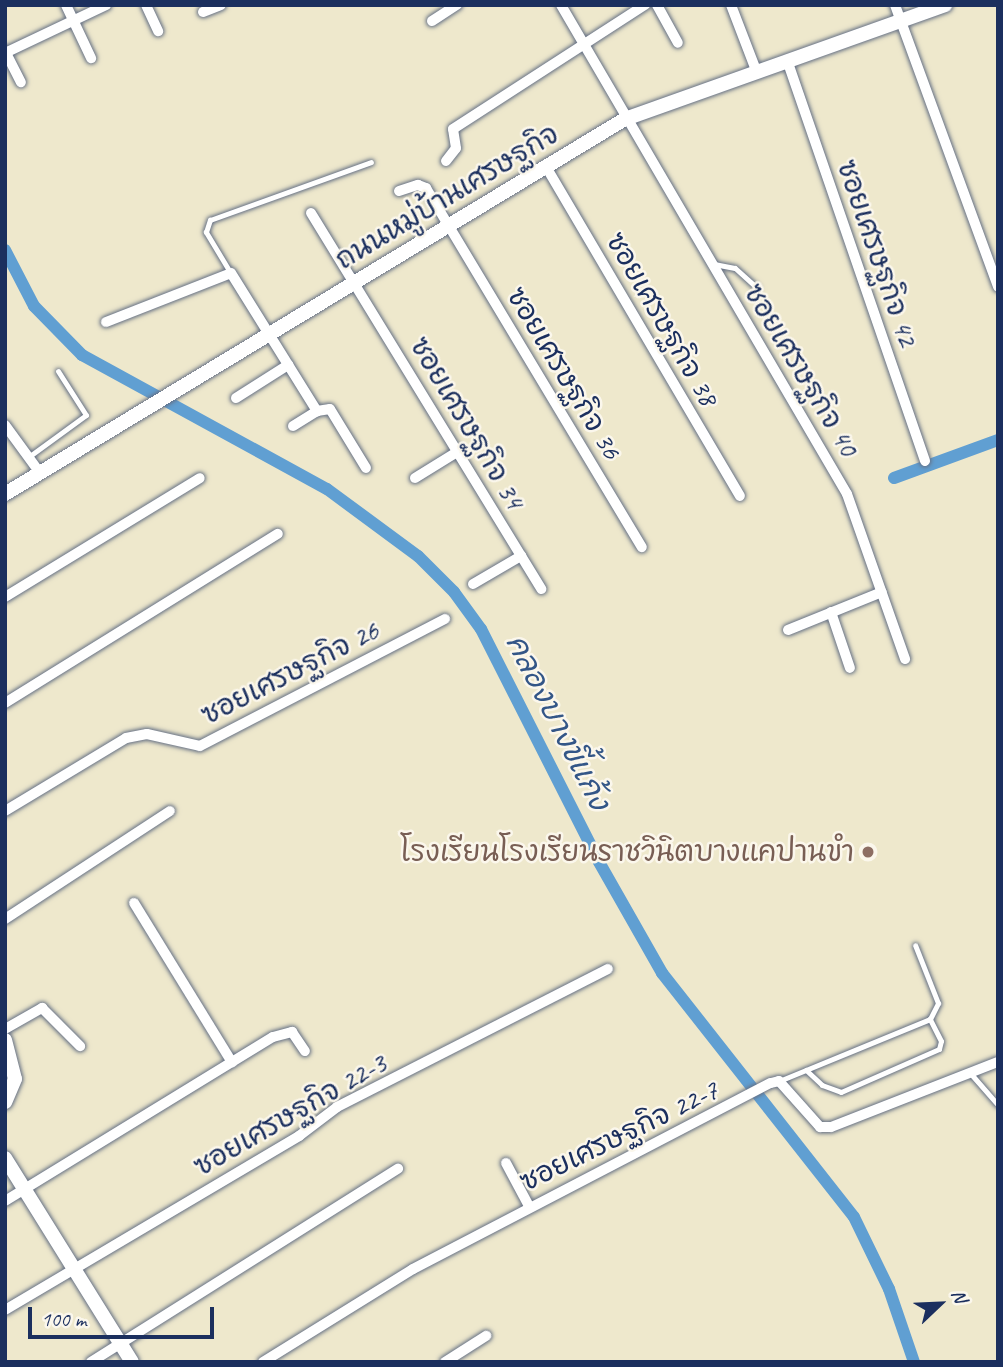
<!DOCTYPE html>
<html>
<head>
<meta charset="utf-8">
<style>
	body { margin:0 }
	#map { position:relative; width:1003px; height:1367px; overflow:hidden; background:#eee8cc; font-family:Caveat,"Playpen Sans Thai",sans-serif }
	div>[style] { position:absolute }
	.canal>* { height:12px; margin:-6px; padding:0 6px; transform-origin:6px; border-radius:6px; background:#609fd2 }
	.roads { filter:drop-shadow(0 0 2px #657084) drop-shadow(0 0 2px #657084) }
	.service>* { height:5px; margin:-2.5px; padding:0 2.5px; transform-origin:2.5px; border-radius:2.5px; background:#fff }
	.minor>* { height:10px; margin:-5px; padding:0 5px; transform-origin:5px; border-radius:5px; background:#fff }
	.tertiary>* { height:14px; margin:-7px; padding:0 7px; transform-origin:7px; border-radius:7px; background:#fff }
	.dots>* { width:19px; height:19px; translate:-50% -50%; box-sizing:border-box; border:4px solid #fbf7ec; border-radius:50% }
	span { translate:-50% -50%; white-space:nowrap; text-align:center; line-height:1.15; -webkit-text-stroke:5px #fbf7ec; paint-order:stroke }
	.street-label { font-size:28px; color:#1b2f5e }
	.education-label { font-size:28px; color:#785e54 }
	.right { translate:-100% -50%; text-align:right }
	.water-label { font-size:30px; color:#335687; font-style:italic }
	.frame { position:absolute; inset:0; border:7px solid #1b2f5e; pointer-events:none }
	.north { position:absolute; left:905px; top:1269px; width:70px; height:70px; -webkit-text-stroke:5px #fbf7ec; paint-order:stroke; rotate:67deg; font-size:19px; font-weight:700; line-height:28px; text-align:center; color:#1b2f5e }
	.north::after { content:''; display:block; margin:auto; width:24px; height:32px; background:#1b2f5e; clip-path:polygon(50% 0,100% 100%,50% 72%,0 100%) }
	.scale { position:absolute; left:28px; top:1307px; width:186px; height:32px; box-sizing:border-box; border:4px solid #1b2f5e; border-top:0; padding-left:9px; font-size:21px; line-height:24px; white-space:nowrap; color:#1b2f5e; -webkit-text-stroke:5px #fbf7ec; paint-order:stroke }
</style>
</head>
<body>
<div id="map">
	<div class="canal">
		<div style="left:5px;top:250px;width:63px;rotate:62.6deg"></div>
		<div style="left:34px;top:306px;width:69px;rotate:45.6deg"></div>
		<div style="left:82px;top:355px;width:279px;rotate:28.7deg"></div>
		<div style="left:327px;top:489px;width:113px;rotate:36.4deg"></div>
		<div style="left:418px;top:556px;width:51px;rotate:45deg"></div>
		<div style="left:454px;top:592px;width:46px;rotate:53.9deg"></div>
		<div style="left:481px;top:629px;width:261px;rotate:63.1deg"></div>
		<div style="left:599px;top:862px;width:128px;rotate:60.4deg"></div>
		<div style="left:662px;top:973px;width:310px;rotate:51.8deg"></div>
		<div style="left:854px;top:1217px;width:80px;rotate:64.1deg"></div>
		<div style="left:889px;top:1289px;width:77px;rotate:71.1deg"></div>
		<div style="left:894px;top:478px;width:111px;rotate:-20.1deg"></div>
	</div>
	<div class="roads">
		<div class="service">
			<div style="left:714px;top:264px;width:21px;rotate:11deg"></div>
			<div style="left:735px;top:268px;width:30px;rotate:42deg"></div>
			<div style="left:230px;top:272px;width:47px;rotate:-121deg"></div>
			<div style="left:206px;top:232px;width:13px;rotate:-72deg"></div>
			<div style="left:210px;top:220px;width:171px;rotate:-19.8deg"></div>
			<div style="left:27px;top:458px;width:73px;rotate:-36.1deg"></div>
			<div style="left:86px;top:415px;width:52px;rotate:-122.5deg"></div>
			<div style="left:806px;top:1070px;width:22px;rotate:43deg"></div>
			<div style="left:822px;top:1085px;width:20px;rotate:20deg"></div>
			<div style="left:841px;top:1092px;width:107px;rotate:-23.7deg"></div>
			<div style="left:939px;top:1049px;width:8px;rotate:-76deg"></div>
			<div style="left:941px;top:1041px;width:25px;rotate:-117deg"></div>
			<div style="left:971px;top:1074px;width:41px;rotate:48.9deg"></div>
			<div style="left:779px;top:1081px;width:163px;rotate:-22.3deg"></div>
			<div style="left:930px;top:1019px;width:18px;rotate:-63deg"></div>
			<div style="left:938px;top:1003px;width:62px;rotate:-111.6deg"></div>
		</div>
		<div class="minor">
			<div style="left:66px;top:5px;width:59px;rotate:64.7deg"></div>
			<div style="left:146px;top:5px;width:29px;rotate:65deg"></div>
			<div style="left:561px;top:5px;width:566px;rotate:59.68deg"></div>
			<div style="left:847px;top:494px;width:175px;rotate:70.6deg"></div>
			<div style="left:657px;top:5px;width:43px;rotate:61.1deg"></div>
			<div style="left:731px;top:5px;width:70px;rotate:69deg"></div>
			<div style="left:895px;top:5px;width:300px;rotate:69.9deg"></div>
			<div style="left:203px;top:12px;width:19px;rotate:-21deg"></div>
			<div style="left:432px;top:21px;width:30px;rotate:-33deg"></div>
			<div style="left:5px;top:51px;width:35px;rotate:63deg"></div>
			<div style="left:5px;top:53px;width:112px;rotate:-25.4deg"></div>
			<div style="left:787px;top:60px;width:424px;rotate:71deg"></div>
			<div style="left:446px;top:161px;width:16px;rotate:-52deg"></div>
			<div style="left:456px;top:148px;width:19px;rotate:-99deg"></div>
			<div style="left:453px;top:129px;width:229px;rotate:-32.9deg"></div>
			<div style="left:545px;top:165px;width:384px;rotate:59.5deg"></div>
			<div style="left:399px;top:191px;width:20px;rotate:-18deg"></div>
			<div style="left:418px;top:185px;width:9px;rotate:21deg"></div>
			<div style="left:426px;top:188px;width:419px;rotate:59deg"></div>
			<div style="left:311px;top:213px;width:441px;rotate:58.5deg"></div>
			<div style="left:106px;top:322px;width:134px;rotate:-21.4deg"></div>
			<div style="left:231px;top:273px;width:163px;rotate:58.1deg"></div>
			<div style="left:317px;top:411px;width:13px;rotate:-9deg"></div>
			<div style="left:330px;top:409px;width:69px;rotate:58.6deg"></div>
			<div style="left:236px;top:398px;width:62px;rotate:-32.4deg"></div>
			<div style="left:5px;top:425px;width:59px;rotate:53.9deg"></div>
			<div style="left:293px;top:426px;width:28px;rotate:-32deg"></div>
			<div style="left:415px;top:478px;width:49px;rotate:-31.8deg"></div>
			<div style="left:473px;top:584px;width:56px;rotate:-30.3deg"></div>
			<div style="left:5px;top:597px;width:228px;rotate:-31.4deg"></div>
			<div style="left:831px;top:612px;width:59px;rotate:71.3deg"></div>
			<div style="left:788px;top:630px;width:101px;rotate:-22deg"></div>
			<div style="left:5px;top:703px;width:321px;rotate:-31.8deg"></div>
			<div style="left:5px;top:811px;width:141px;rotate:-31.1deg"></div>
			<div style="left:126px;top:738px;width:21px;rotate:-11deg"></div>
			<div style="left:147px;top:734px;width:54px;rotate:12.8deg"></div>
			<div style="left:200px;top:746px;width:276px;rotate:-27.4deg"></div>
			<div style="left:134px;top:903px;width:187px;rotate:58.4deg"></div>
			<div style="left:5px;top:919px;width:197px;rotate:-33.2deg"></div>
			<div style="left:5px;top:1029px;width:43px;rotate:-29.6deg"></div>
			<div style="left:42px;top:1008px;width:54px;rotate:45deg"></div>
			<div style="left:506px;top:1163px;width:49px;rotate:61.9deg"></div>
			<div style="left:5px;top:1201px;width:314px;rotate:-31.5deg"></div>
			<div style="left:273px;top:1037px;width:20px;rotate:-15deg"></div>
			<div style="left:292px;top:1032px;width:23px;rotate:56deg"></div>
			<div style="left:5px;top:1310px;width:342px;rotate:-30.6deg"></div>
			<div style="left:299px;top:1136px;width:48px;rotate:-37.3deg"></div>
			<div style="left:337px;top:1107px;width:304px;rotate:-27deg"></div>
			<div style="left:91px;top:1362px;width:363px;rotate:-32.2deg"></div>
			<div style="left:263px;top:1362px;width:176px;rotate:-31.8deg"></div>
			<div style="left:413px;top:1269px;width:403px;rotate:-27.5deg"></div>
			<div style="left:771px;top:1083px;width:8px;rotate:-14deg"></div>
			<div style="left:779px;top:1081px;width:62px;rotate:48.3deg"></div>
			<div style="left:820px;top:1127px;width:11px"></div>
			<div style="left:831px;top:1127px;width:179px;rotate:-21.3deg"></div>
			<div style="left:445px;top:1362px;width:49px;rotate:-32.4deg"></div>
		</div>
		<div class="tertiary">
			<div style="left:5px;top:494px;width:725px;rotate:-31.17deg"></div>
			<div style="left:625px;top:119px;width:340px;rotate:-19.6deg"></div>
			<div style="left:5px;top:1040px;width:40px;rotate:75.6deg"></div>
			<div style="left:15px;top:1079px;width:25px;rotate:113deg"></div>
			<div style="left:5px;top:1158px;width:240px;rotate:58.1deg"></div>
		</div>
	</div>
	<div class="dots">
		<div style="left:868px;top:852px;background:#8d6e63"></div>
	</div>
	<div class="street-label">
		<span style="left:447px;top:197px;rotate:-31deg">ถนนหมู่บ้านเศรษฐกิจ</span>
		<span style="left:877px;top:253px;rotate:71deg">ซอยเศรษฐกิจ 42</span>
		<span style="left:662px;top:319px;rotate:60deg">ซอยเศรษฐกิจ 38</span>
		<span style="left:801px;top:370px;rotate:59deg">ซอยเศรษฐกิจ 40</span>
		<span style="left:564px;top:373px;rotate:59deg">ซอยเศรษฐกิจ 36</span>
		<span style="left:467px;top:423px;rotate:59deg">ซอยเศรษฐกิจ 34</span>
		<span style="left:290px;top:673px;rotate:-27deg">ซอยเศรษฐกิจ 26</span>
		<span style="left:290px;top:1115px;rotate:-30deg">ซอยเศรษฐกิจ 22-3</span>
		<span style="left:619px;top:1136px;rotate:-26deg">ซอยเศรษฐกิจ 22-7</span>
	</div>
	<div class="education-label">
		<span class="right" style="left:854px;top:852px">โรงเรียนโรงเรียนราชวินิตบางแคปานขำ</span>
	</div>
	<div class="water-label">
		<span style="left:558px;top:722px;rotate:63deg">คลองบางขี้แก้ง</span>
	</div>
	<div class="frame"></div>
	<div class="north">N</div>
	<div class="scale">100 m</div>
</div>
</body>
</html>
